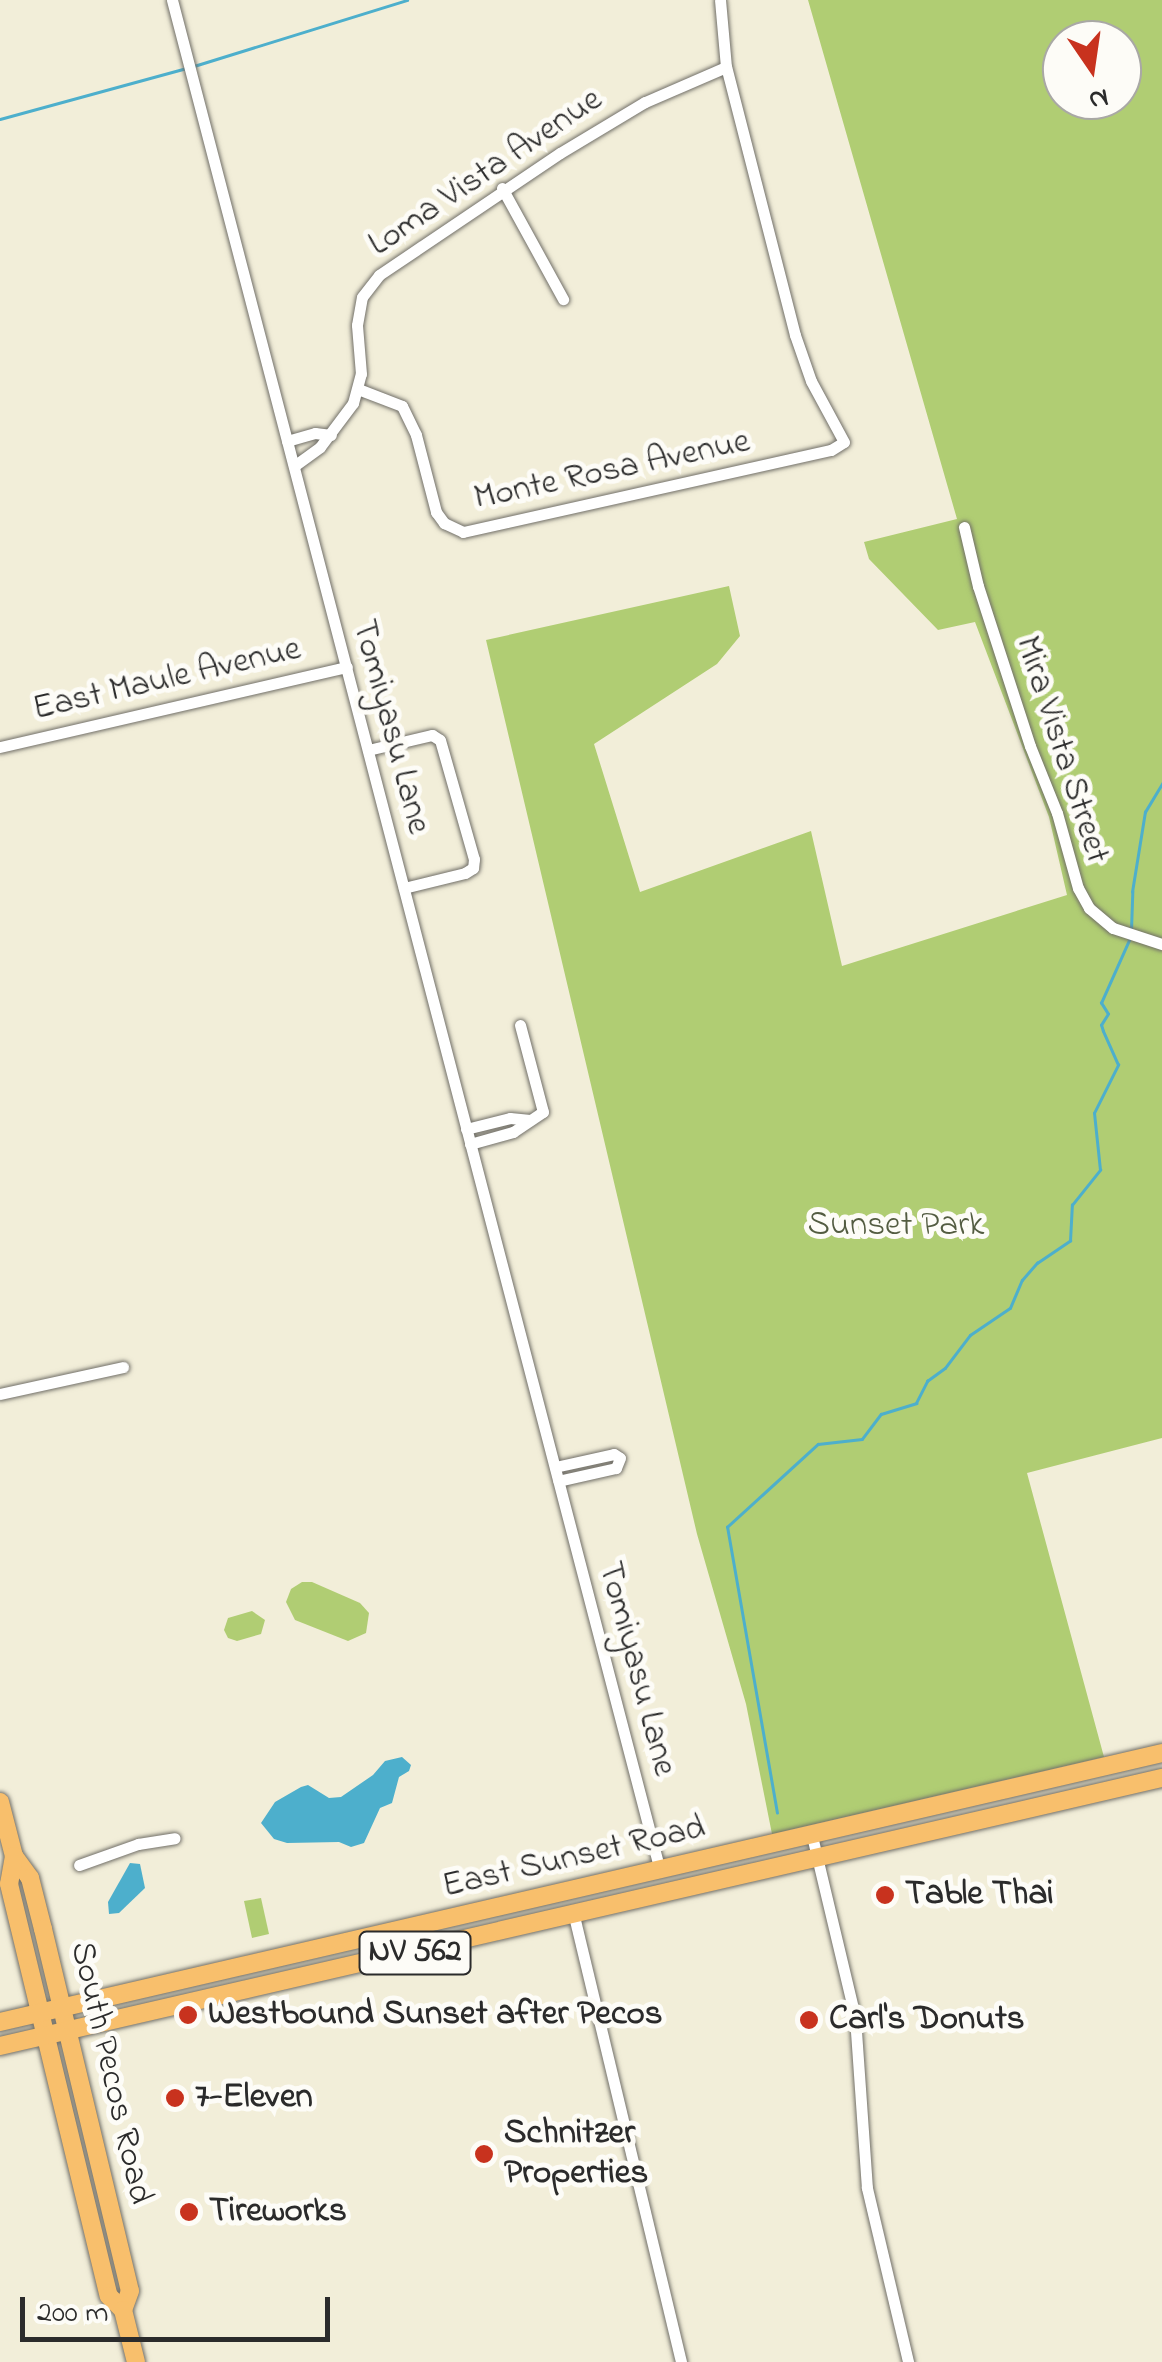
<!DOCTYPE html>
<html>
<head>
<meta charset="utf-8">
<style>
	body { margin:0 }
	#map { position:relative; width:1162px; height:2362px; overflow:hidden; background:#f2eed9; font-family:"Indie Flower",sans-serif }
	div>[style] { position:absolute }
	.green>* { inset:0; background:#b0cd73 }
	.water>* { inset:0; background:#4dafcc }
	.stream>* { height:2.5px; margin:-1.25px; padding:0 1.25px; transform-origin:1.25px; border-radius:1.25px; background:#4dafcc }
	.roads { filter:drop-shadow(0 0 2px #716f68) drop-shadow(0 0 2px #716f68) }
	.street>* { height:11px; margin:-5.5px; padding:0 5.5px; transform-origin:5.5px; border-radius:5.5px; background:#fff }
	.primary>* { height:18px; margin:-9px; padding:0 9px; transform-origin:9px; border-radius:9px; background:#f8bf6c }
	.dots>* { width:28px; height:28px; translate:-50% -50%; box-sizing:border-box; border:5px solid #fdfcf7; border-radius:50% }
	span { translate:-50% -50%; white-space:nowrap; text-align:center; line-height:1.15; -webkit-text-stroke:10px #fdfcf7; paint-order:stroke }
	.shield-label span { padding:2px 8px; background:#fdfcf7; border:2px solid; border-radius:8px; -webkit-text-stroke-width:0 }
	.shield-label { font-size:32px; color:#2b2b2b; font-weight:700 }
	.street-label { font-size:35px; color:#2b2b2b }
	.park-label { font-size:35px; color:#535c41 }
	.poi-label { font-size:35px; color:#2b2b2b; font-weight:700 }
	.left { translate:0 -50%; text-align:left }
	.north { position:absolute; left:1042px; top:20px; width:100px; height:100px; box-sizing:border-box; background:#fdfcf7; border:2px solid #a9a8a5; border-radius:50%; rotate:167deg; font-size:28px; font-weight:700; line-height:40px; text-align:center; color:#2b2b2b }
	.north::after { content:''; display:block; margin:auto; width:35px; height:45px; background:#c8321e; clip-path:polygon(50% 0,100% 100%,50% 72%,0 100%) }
	.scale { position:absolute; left:20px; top:2297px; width:310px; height:45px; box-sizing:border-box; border:5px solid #2b2b2b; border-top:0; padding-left:12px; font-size:30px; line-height:35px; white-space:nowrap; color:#2b2b2b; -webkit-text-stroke:8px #fdfcf7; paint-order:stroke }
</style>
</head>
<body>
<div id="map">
	<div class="green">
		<div style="clip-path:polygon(evenodd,808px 0,1162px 0,1162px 1438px,1027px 1473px,1104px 1757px,772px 1834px,746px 1704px,697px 1534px,486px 640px,729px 586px,740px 636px,717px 664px,594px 744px,640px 892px,811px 831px,842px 966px,1067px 895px,1049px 817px,975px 622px,938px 630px,869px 559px,864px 542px,957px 519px,808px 0,1062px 40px,1122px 40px,1122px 100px,1062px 100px,1062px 40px)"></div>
		<div style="clip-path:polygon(302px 1582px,312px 1582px,360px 1603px,369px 1613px,366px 1633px,348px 1641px,295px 1620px,286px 1602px,291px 1589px)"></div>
		<div style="clip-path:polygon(252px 1611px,265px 1620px,261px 1634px,237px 1641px,228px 1638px,224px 1630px,228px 1618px)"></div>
		<div style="clip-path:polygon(261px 1898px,269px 1934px,252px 1938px,244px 1901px)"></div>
	</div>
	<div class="water">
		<div style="clip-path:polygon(402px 1757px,411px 1765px,409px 1771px,399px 1777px,392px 1803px,380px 1808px,364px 1843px,351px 1847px,339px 1842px,287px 1843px,274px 1839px,261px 1823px,275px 1802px,301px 1787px,308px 1785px,329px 1798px,341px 1797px,373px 1775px,385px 1761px)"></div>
		<div style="clip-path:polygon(130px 1863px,140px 1864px,145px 1888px,119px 1913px,109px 1914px,108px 1902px)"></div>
	</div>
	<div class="stream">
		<div style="left:194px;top:66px;width:223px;rotate:-17.2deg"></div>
		<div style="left:0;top:119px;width:193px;rotate:-15.3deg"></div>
		<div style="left:1131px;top:930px;width:38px;rotate:-88deg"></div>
		<div style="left:1132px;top:892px;width:81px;rotate:-80.8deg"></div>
		<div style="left:1145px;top:812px;width:33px;rotate:-59deg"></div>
		<div style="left:777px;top:1813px;width:290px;rotate:-99.9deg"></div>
		<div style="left:727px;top:1527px;width:123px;rotate:-42.4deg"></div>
		<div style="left:818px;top:1444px;width:44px;rotate:-6.5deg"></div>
		<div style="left:862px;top:1439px;width:31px;rotate:-53deg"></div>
		<div style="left:881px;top:1414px;width:37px;rotate:-17deg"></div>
		<div style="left:916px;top:1403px;width:25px;rotate:-63deg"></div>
		<div style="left:927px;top:1381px;width:22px;rotate:-36deg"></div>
		<div style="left:945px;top:1368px;width:41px;rotate:-52.9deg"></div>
		<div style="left:970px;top:1335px;width:48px;rotate:-34deg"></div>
		<div style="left:1010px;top:1308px;width:30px;rotate:-67deg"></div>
		<div style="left:1022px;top:1280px;width:23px;rotate:-49deg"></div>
		<div style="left:1037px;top:1263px;width:40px;rotate:-34deg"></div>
		<div style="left:1070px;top:1241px;width:36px;rotate:-87deg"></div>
		<div style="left:1072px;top:1205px;width:45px;rotate:-51.3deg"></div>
		<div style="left:1100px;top:1170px;width:57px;rotate:-96deg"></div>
		<div style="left:1094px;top:1113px;width:54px;rotate:-63.4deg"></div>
		<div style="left:1118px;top:1065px;width:37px;rotate:-114deg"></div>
		<div style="left:1103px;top:1031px;width:6px;rotate:-108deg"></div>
		<div style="left:1101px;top:1025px;width:13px;rotate:-58deg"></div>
		<div style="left:1108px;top:1014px;width:13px;rotate:-122deg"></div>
		<div style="left:1101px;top:1003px;width:71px;rotate:-66deg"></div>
	</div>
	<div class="roads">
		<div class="street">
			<div style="left:172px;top:0;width:1934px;rotate:75.38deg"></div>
			<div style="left:502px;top:188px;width:127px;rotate:61.2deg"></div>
			<div style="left:358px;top:389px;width:47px;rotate:21.1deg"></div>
			<div style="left:402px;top:406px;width:32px;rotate:64deg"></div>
			<div style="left:416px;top:435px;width:80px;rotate:75.4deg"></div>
			<div style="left:436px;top:512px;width:14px;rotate:54deg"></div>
			<div style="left:444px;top:523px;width:21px;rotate:25deg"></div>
			<div style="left:463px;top:532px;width:377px;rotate:-12.6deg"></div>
			<div style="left:831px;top:450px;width:15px;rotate:-32deg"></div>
			<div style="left:844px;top:442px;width:69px;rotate:-118.4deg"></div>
			<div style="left:811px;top:381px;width:49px;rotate:-109.2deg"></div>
			<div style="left:795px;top:335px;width:277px;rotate:-104.4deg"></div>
			<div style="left:726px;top:67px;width:67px;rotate:-95.1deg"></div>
			<div style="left:287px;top:441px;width:29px;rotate:-16deg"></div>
			<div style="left:315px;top:433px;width:16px;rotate:7deg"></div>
			<div style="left:294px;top:466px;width:32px;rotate:-36deg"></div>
			<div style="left:320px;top:447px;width:55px;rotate:-53.1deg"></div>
			<div style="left:353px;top:403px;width:30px;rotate:-75deg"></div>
			<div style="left:361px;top:374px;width:49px;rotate:-94.7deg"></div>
			<div style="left:357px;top:325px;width:28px;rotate:-80deg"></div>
			<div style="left:362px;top:297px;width:28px;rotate:-52deg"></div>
			<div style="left:379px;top:275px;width:218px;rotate:-34deg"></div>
			<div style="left:560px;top:153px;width:99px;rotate:-31deg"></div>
			<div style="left:645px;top:102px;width:88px;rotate:-23.4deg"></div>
			<div style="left:964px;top:527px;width:61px;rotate:76.7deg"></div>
			<div style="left:978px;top:586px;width:168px;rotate:72deg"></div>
			<div style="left:1030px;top:746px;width:72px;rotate:68.1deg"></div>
			<div style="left:1057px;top:813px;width:78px;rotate:74.4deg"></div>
			<div style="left:1078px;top:888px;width:23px;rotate:61deg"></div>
			<div style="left:1089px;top:908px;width:31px;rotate:40deg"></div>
			<div style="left:1113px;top:928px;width:52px;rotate:18.1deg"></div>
			<div style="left:0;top:747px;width:356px;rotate:-13deg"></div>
			<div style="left:368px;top:750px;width:66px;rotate:-13.2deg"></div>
			<div style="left:432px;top:735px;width:9px;rotate:32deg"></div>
			<div style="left:440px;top:740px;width:124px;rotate:74.1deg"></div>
			<div style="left:474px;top:859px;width:9px;rotate:96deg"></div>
			<div style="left:473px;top:868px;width:9px;rotate:148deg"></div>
			<div style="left:465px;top:873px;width:63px;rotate:166.2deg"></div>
			<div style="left:466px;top:1129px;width:45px;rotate:-14deg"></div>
			<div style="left:510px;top:1118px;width:20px;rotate:6deg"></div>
			<div style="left:470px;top:1144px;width:45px;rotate:-15.6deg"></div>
			<div style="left:513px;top:1132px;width:36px;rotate:-34deg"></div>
			<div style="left:543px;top:1112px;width:90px;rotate:-104.8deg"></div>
			<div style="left:0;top:1394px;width:126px;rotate:-12.4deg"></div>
			<div style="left:555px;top:1467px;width:60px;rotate:-12.4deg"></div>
			<div style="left:614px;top:1454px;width:7px;rotate:34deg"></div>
			<div style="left:620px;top:1458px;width:11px;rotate:112deg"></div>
			<div style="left:616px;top:1468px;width:59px;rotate:167.4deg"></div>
			<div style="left:812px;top:1836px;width:186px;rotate:76.6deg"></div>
			<div style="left:855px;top:2017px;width:171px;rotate:86deg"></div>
			<div style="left:867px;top:2188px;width:179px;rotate:76.7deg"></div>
			<div style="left:79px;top:1865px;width:63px;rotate:-19.6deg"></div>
			<div style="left:138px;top:1844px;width:37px;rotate:-9deg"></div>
			<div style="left:574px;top:1916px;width:459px;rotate:76.5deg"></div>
		</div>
		<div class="primary">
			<div style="left:0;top:1802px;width:56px;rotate:75.5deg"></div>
			<div style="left:14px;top:1856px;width:27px;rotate:54deg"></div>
			<div style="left:30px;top:1878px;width:53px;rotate:75.7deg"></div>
			<div style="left:43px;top:1929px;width:372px;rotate:76.5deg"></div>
			<div style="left:130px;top:2291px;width:20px;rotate:110deg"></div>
			<div style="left:14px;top:1856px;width:28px;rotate:100deg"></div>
			<div style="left:9px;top:1884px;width:424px;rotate:76.4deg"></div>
			<div style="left:109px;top:2296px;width:20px;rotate:45deg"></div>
			<div style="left:123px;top:2310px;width:54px;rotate:76deg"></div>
			<div style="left:0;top:2022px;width:1193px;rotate:-13.03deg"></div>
			<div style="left:0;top:2046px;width:1193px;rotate:-12.99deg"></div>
		</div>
	</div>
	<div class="dots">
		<div style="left:885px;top:1895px;background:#c8321e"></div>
		<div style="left:188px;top:2015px;background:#c8321e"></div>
		<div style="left:809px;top:2020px;background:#c8321e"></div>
		<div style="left:175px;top:2098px;background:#c8321e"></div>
		<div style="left:484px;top:2154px;background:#c8321e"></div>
		<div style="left:189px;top:2212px;background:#c8321e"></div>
	</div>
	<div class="shield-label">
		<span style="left:415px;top:1953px">NV 562</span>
	</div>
	<div class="street-label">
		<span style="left:486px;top:173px;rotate:-34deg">Loma Vista Avenue</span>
		<span style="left:612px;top:471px;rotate:-12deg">Monte Rosa Avenue</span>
		<span style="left:167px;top:680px;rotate:-13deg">East Maule Avenue</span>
		<span style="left:390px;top:727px;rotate:75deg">Tomiyasu Lane</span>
		<span style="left:1061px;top:750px;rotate:72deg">Mira Vista Street</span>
		<span style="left:636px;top:1669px;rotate:75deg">Tomiyasu Lane</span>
		<span style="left:574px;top:1858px;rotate:-13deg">East Sunset Road</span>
		<span style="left:110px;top:2073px;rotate:77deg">South Pecos Road</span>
	</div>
	<div class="park-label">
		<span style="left:896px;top:1226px">Sunset Park</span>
	</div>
	<div class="poi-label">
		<span class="left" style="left:905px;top:1895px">Table Thai</span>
		<span class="left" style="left:208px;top:2015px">Westbound Sunset after Pecos</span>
		<span class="left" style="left:829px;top:2020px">Carl's Donuts</span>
		<span class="left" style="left:195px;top:2098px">7-Eleven</span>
		<span class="left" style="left:504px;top:2154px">Schnitzer<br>Properties</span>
		<span class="left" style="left:209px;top:2212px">Tireworks</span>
	</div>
	<div class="north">N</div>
	<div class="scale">200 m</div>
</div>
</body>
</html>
